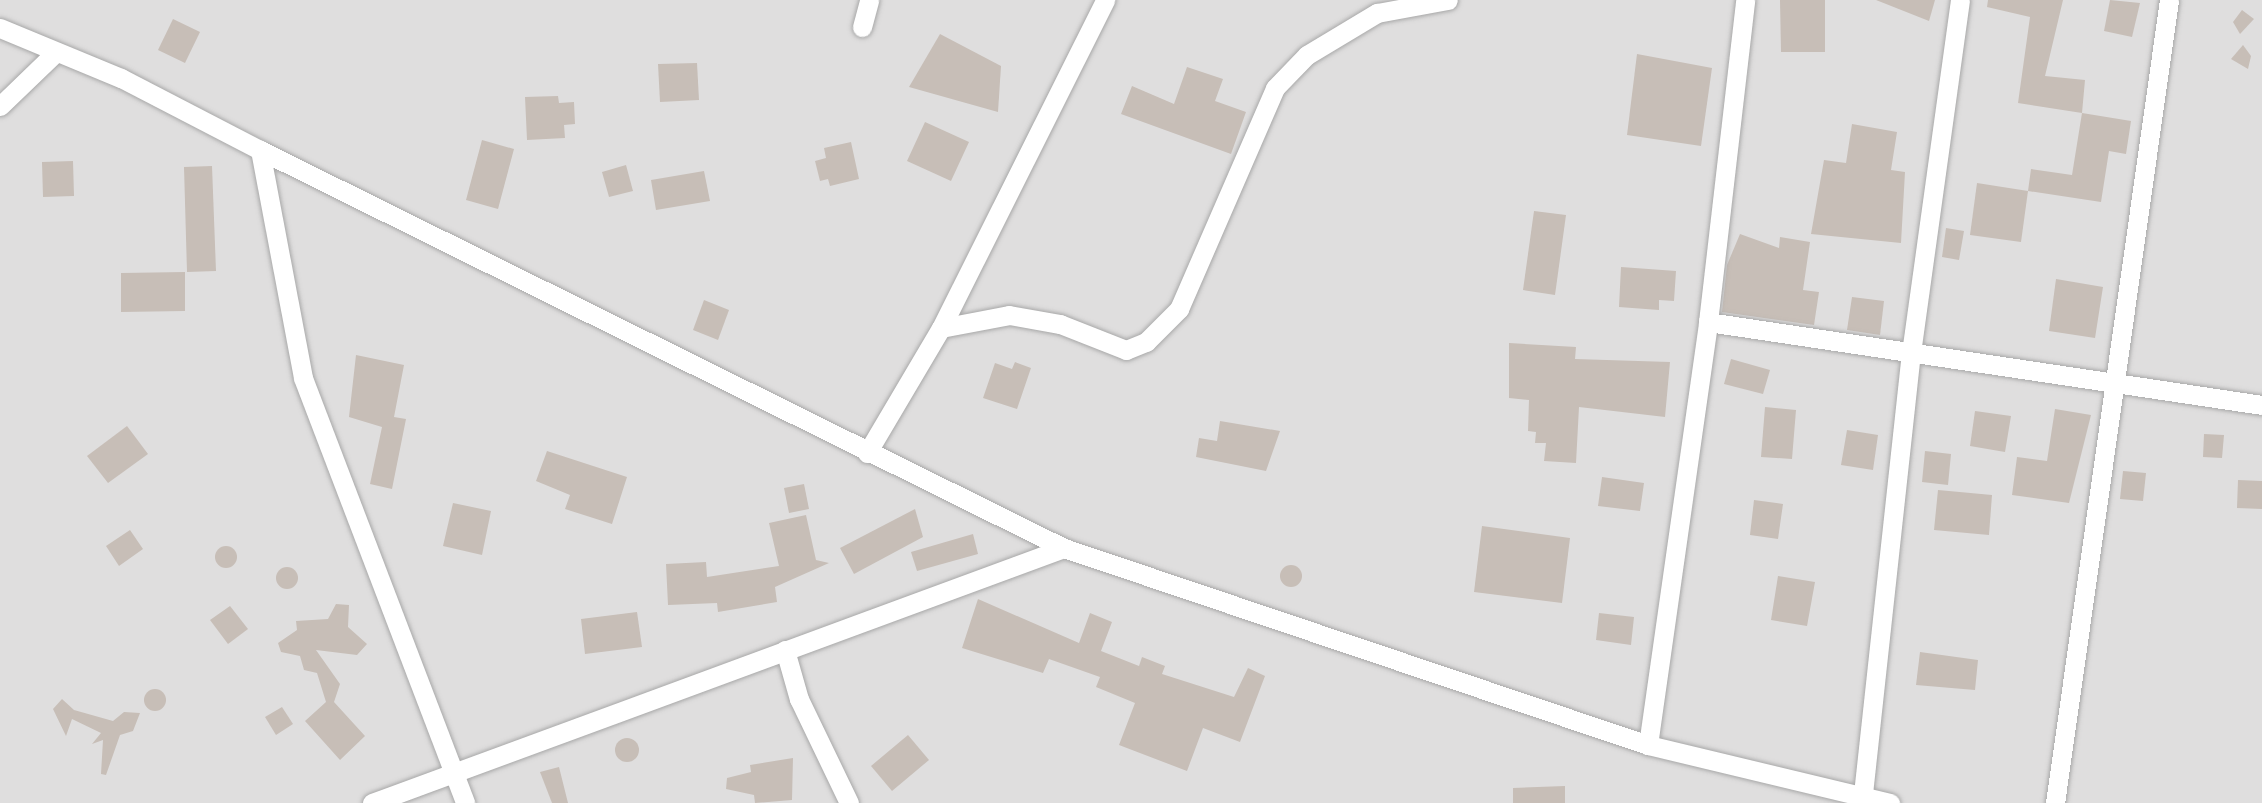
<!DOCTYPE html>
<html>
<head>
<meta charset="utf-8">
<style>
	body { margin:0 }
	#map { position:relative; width:2262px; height:803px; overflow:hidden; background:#f2eee8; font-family:Barlow,sans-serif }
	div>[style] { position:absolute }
	.residential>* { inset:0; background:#dfdede }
	.building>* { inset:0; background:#c7beb7 }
	.round { border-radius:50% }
	.roads { filter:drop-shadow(0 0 2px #a8a8a8) drop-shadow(0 0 2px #a8a8a8) }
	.minor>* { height:19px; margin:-9.5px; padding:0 9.5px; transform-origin:9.5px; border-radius:9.5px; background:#fff }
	span { translate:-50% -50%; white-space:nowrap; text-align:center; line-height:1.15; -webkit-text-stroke:6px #fff; paint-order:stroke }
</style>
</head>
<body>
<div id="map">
	<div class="residential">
		<div style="clip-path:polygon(0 0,2262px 0,2262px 803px,0 803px)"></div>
	</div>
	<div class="building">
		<div style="clip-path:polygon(1780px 0,1825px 0,1825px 52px,1781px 52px)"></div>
		<div style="clip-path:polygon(1876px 0,1935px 0,1929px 21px)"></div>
		<div style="clip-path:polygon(1988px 0,2063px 0,2045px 76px,2085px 80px,2082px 113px,2018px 103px,2030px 17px,1987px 7px)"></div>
		<div style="clip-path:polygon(2110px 0,2140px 3px,2132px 37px,2104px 31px)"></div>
		<div style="clip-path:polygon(2242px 10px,2254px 19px,2240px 34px,2233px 22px)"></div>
		<div style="clip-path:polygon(173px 19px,200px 32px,185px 63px,158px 50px)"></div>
		<div style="clip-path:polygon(940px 34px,1001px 66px,998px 112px,909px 87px)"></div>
		<div style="clip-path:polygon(2243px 45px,2251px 56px,2248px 69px,2231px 59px)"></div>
		<div style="clip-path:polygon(1637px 54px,1712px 68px,1701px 146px,1627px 135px)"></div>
		<div style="clip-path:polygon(697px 63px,699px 100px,660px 102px,658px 64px)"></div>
		<div style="clip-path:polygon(1187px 67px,1223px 79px,1215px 101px,1246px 112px,1231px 154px,1121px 114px,1132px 86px,1174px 104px)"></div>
		<div style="clip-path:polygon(558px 96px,559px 103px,574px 102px,575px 124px,564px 125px,565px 138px,527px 140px,525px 97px)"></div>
		<div style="clip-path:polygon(2082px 113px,2131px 121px,2126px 154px,2109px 151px,2101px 202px,2028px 191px,2031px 169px,2072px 175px)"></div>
		<div style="clip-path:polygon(925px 122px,969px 142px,951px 181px,907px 161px)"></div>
		<div style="clip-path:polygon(1852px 124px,1897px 132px,1891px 170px,1905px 172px,1901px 243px,1811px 234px,1824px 160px,1846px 163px)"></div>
		<div style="clip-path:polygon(482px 140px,514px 149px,498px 209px,466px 200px)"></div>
		<div style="clip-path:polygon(851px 142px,859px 179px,830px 186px,828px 179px,820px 181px,815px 161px,826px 158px,824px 148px)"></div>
		<div style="clip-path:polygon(73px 161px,74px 196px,43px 197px,42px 162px)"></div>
		<div style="clip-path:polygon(626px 165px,633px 191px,609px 197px,602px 172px)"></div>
		<div style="clip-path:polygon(212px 166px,216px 271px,187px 272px,184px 167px)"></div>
		<div style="clip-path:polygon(704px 171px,710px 201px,656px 210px,651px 180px)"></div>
		<div style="clip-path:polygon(1977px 183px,2028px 191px,2021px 242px,1970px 235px)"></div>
		<div style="clip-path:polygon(1534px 211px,1566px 215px,1555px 295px,1523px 290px)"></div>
		<div style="clip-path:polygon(1946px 228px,1964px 231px,1959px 260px,1942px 257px)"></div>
		<div style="clip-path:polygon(1740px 234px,1779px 248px,1780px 237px,1810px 242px,1803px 290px,1819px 292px,1814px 325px,1722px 312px,1727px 265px)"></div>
		<div style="clip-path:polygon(1621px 267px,1676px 271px,1674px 301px,1659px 300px,1659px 310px,1619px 307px)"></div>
		<div style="clip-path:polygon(185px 272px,185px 311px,121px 312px,121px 273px)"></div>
		<div style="clip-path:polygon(2056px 279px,2103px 287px,2095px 338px,2049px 331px)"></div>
		<div style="clip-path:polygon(1852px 297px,1884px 301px,1880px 335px,1847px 330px)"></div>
		<div style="clip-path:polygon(704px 300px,729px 310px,718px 340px,693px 330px)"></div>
		<div style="clip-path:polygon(1509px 343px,1576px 347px,1575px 359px,1670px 362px,1665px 417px,1579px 407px,1576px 463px,1544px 461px,1546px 443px,1535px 443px,1536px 432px,1528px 431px,1529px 400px,1509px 398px)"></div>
		<div style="clip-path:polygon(356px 355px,404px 365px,394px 417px,406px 419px,392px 489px,370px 484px,382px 427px,349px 417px)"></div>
		<div style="clip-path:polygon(1731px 359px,1770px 370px,1763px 394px,1724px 384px)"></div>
		<div style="clip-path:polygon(1015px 362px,1031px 368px,1017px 409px,983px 398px,995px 363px,1012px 369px)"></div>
		<div style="clip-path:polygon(1765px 407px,1796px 410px,1792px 459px,1761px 457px)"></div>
		<div style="clip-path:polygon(2055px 409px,2091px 415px,2069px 503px,2012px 495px,2017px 457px,2047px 461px)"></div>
		<div style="clip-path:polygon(1975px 411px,2011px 416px,2005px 452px,1970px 446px)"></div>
		<div style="clip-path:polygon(1220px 421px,1280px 431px,1266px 471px,1196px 457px,1199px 438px,1217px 441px)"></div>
		<div style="clip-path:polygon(127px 426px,148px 454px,108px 483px,87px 456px)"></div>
		<div style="clip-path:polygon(1847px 430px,1878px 435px,1873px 470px,1841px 465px)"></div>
		<div style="clip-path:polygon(2204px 434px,2224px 435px,2222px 458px,2203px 457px)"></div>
		<div style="clip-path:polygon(547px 451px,627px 477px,612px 524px,565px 509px,570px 495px,536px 481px)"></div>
		<div style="clip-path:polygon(1925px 451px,1951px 454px,1948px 485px,1922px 482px)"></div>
		<div style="clip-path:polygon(2123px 471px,2146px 473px,2143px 501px,2120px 499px)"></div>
		<div style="clip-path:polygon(1602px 477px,1644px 483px,1640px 511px,1598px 506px)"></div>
		<div style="clip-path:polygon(2238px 480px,2262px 481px,2262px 509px,2237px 508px)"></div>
		<div style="clip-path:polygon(804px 484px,809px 509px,789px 513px,784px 488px)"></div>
		<div style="clip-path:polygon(1938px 490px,1992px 495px,1989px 535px,1934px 530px)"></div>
		<div style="clip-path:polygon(1754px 500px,1783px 504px,1778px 539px,1750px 535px)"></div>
		<div style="clip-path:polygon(453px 503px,491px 511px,482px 555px,443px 546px)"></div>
		<div style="clip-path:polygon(915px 509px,923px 537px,854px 574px,840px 548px)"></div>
		<div style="clip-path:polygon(806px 515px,816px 560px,829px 563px,775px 587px,777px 602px,718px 612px,717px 603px,668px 605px,666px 564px,706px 562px,707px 577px,779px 566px,769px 523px)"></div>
		<div style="clip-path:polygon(1482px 526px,1570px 538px,1562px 603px,1474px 592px)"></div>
		<div style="clip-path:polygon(130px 530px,143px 549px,119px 566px,106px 546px)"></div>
		<div style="clip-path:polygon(973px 534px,978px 554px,917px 571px,911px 552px)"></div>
		<div class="round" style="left:215px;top:546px;width:22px;height:22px"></div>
		<div class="round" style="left:1280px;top:565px;width:22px;height:22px"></div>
		<div class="round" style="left:276px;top:567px;width:22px;height:22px"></div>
		<div style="clip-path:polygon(1778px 576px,1815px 582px,1807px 626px,1771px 620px)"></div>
		<div style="clip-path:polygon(978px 599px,1079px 643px,1090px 613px,1112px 622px,1101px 651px,1139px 666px,1142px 657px,1165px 666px,1162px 674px,1234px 697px,1248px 668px,1265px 676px,1240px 742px,1203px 728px,1187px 771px,1119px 745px,1135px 703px,1096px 687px,1100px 677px,1049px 659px,1043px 673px,962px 648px)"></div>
		<div style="clip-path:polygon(336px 604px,349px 605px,348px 627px,367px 644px,357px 655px,316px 650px,340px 684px,334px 702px,365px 736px,340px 760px,305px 721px,326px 702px,317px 673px,304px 670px,300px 656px,281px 652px,278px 643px,297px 630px,296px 621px,328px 619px)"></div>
		<div style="clip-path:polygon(230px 606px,248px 629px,228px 644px,210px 620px)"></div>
		<div style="clip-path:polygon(637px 612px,642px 647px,585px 654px,581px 619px)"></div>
		<div style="clip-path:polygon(1599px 613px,1634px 617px,1631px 645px,1596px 640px)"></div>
		<div style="clip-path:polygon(1920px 652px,1978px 660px,1975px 690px,1916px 685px)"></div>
		<div class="round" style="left:144px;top:689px;width:22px;height:22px"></div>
		<div style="clip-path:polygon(62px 699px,74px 710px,113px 721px,124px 712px,140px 713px,133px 731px,120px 735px,106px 775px,101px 774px,103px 740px,92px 744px,101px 733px,72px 719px,66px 736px,53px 709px)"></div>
		<div style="clip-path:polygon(282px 707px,293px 724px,276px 735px,265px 717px)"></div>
		<div style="clip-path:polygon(908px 735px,929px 760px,892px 791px,871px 766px)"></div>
		<div class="round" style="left:615px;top:738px;width:24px;height:24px"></div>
		<div style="clip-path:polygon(793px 758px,792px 800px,755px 803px,754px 795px,726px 789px,727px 778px,751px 772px,750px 765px)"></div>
		<div style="clip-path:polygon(559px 767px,568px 803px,552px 803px,540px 772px)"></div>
		<div style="clip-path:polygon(1565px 786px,1565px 803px,1513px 803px,1513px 788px)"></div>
	</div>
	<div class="roads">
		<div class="minor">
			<div style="left:862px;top:27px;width:28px;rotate:-75deg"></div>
			<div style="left:0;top:28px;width:131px;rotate:22.5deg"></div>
			<div style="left:121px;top:78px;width:157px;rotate:27.4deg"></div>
			<div style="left:260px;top:150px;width:232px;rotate:79.3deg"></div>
			<div style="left:303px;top:378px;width:455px;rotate:69.1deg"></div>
			<div style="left:0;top:106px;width:74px;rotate:-43.9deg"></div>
			<div style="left:260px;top:150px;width:897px;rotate:26.34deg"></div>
			<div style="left:1708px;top:322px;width:560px;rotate:8.52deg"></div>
			<div style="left:941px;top:328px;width:367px;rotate:-63.4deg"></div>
			<div style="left:867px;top:453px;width:145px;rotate:-59.4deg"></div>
			<div style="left:941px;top:328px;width:69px;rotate:-10.8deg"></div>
			<div style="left:1009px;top:315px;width:52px;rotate:10deg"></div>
			<div style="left:1060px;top:324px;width:71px;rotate:21.5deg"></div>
			<div style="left:1126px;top:350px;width:22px;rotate:-22deg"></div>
			<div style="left:1146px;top:342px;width:47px;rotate:-45deg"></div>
			<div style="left:1179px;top:309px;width:241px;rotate:-66.5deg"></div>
			<div style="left:1275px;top:88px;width:46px;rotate:-45.9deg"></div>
			<div style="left:1307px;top:55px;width:82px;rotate:-31deg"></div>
			<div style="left:1377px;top:13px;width:72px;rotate:-10.4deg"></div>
			<div style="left:785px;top:650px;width:51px;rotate:74.1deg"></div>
			<div style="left:799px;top:699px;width:115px;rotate:64.3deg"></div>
			<div style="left:1648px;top:745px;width:427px;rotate:-81.9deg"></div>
			<div style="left:1708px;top:322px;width:324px;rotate:-83.4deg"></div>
			<div style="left:372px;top:803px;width:737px;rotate:-20.23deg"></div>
			<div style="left:1064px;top:548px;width:616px;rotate:18.64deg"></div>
			<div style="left:1648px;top:745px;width:249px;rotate:13.5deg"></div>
			<div style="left:1862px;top:803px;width:453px;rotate:-83.8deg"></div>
			<div style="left:1911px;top:353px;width:356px;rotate:-82.1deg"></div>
			<div style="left:2055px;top:803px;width:811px;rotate:-81.92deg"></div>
		</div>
	</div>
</div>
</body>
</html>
